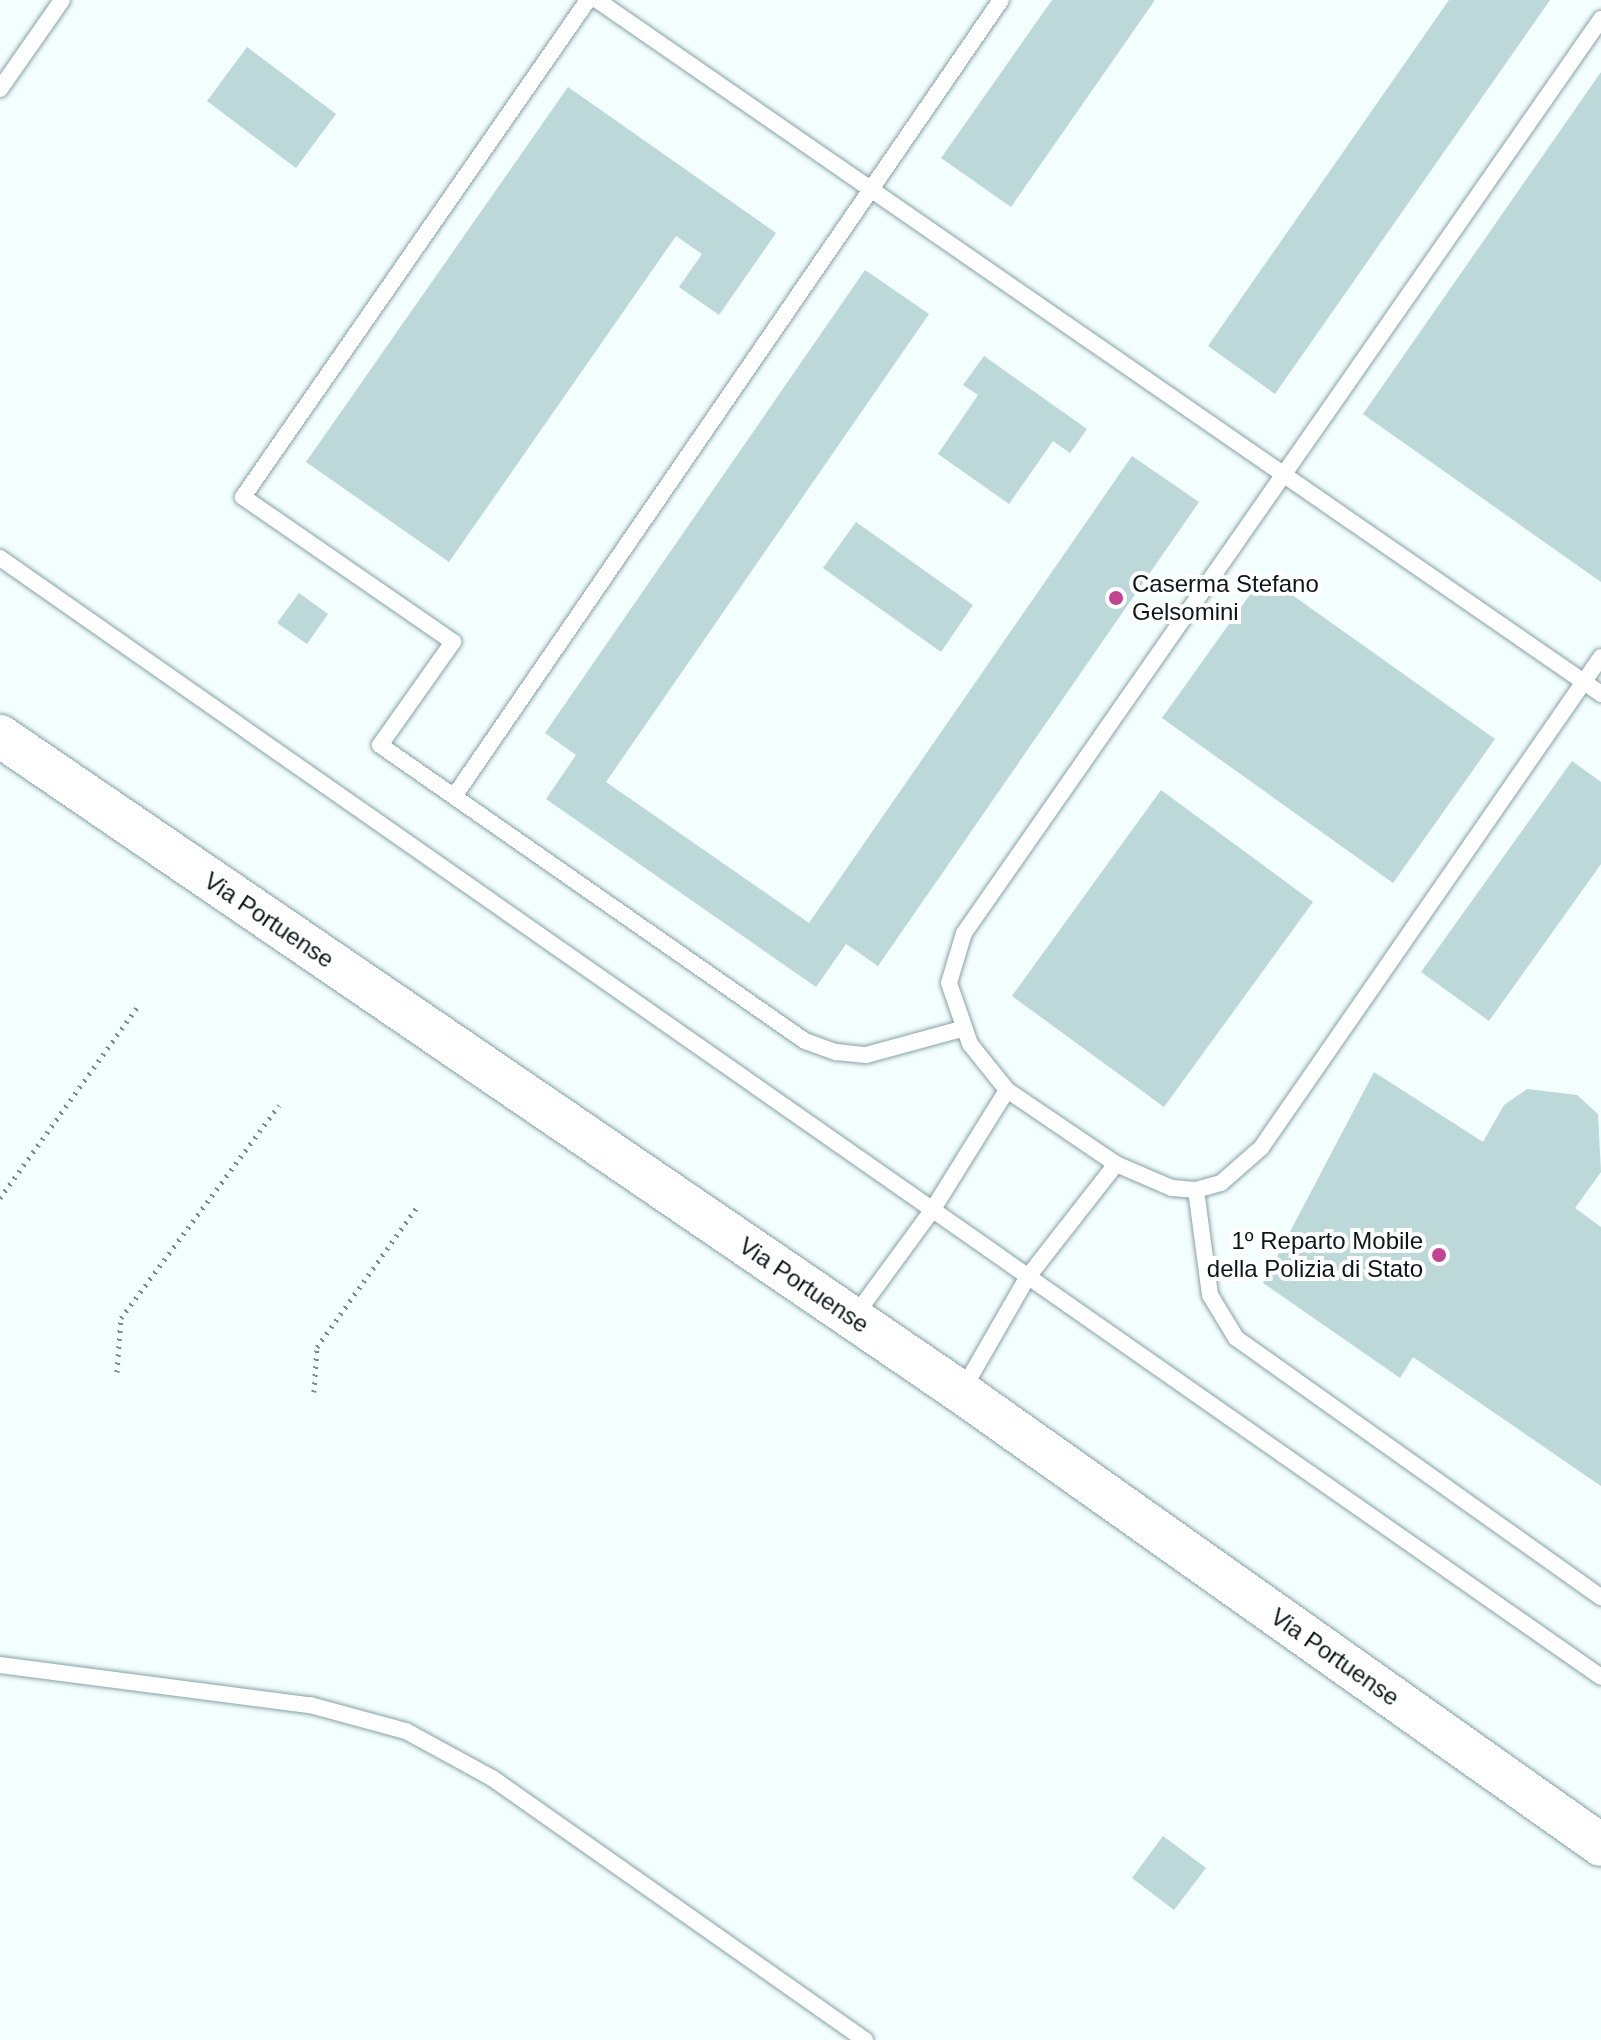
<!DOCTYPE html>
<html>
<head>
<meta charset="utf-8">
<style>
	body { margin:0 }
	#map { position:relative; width:1601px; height:2040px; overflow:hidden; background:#f3fefe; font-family:Arial,sans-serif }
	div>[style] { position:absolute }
	.building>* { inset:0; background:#bcd8d8 }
	.path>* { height:5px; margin-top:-2.5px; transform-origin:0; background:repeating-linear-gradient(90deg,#7f8a8a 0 2px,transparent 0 8px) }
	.roads { filter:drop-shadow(0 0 2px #87a2a2) drop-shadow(0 0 2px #87a2a2) }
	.service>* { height:16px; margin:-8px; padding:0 8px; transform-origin:8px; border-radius:8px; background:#fff }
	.tertiary>* { height:42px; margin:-21px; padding:0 21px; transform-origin:21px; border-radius:21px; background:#fff }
	.dots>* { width:22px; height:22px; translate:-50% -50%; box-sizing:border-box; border:4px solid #fff; border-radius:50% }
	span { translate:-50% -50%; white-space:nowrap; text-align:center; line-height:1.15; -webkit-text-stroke:8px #fff; paint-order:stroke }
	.poi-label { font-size:24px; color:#0d1717 }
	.left { translate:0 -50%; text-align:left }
	.right { translate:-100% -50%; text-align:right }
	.street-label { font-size:24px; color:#0d1717 }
</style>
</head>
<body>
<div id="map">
	<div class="building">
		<div style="clip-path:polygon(1052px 0,1155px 0,1011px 207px,941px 158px)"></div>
		<div style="clip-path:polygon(1449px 0,1550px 0,1275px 394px,1208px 346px)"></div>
		<div style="clip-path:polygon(247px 47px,336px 114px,296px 168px,207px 101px)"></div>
		<div style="clip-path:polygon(1601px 72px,1601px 582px,1363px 414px)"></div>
		<div style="clip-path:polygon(568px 87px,776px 233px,719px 315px,679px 287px,702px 254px,676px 236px,449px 562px,306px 462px)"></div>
		<div style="clip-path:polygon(865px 270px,929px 314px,606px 782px,809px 923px,1132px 456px,1199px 502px,878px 966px,846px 944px,816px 987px,546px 799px,576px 755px,545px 733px)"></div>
		<div style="clip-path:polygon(984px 356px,1087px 429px,1070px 453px,1053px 441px,1009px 504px,938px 454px,978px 395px,963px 385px)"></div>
		<div style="clip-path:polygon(856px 522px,973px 605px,941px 652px,823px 568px)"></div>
		<div style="clip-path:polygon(1264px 575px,1495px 739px,1393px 883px,1162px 718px)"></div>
		<div style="clip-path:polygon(299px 593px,328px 614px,307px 644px,277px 623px)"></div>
		<div style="clip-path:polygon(1572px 761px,1601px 782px,1601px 864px,1489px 1021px,1421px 972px)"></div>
		<div style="clip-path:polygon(1161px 790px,1313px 902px,1164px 1107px,1012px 996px)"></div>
		<div style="clip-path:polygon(1374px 1072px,1483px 1142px,1504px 1105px,1527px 1089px,1577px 1095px,1598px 1114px,1601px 1172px,1575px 1208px,1601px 1227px,1601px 1486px,1413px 1357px,1400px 1378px,1263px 1283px)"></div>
		<div style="clip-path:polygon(1163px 1836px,1206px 1868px,1174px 1910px,1132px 1878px)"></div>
	</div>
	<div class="path">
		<div style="left:0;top:1198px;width:236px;rotate:-54.3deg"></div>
		<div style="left:117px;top:1372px;width:54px;rotate:-85.8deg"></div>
		<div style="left:121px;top:1318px;width:265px;rotate:-53.4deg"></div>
		<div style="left:314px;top:1392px;width:45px;rotate:-86.2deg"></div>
		<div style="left:317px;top:1347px;width:172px;rotate:-54.5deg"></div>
	</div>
	<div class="roads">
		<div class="service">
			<div style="left:588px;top:0;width:605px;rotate:124.77deg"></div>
			<div style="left:243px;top:497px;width:255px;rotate:34.6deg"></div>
			<div style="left:453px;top:642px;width:126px;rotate:125.3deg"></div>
			<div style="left:380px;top:745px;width:518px;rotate:34.86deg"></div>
			<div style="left:805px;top:1041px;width:33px;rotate:20deg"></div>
			<div style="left:836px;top:1052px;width:30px;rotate:6deg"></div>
			<div style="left:866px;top:1055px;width:99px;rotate:-15.2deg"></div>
			<div style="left:597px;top:0;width:1221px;rotate:34.65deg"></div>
			<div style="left:1601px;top:19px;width:1114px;rotate:124.87deg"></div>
			<div style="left:964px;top:933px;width:52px;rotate:106.7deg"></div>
			<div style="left:949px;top:983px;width:65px;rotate:71deg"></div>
			<div style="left:970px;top:1044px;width:59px;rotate:51.2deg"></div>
			<div style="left:1007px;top:1090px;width:132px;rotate:34.2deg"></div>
			<div style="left:1116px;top:1164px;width:61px;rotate:23.2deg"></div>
			<div style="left:1172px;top:1188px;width:24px;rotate:5deg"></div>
			<div style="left:1196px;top:1190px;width:26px;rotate:-16deg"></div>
			<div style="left:1221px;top:1183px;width:53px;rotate:-41.2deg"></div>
			<div style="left:1261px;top:1148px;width:597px;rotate:-55.3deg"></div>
			<div style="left:0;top:89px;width:108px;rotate:-55.1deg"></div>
			<div style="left:0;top:558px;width:1953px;rotate:34.95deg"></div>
			<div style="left:455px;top:795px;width:964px;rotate:-55.52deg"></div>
			<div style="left:1196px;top:1190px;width:106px;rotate:82.4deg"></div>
			<div style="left:1210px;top:1295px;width:50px;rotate:58.8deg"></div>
			<div style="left:1236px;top:1338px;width:448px;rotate:35.4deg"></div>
			<div style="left:854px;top:1317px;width:134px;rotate:-53.8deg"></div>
			<div style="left:933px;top:1209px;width:140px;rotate:-58.1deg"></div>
			<div style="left:962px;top:1391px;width:130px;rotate:-60.1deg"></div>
			<div style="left:1027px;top:1278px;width:145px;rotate:-52deg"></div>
			<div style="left:0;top:1665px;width:313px;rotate:7.4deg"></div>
			<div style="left:310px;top:1705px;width:99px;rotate:15.2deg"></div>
			<div style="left:406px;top:1731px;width:98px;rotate:28.7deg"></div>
			<div style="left:492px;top:1778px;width:456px;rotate:35.1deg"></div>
		</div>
		<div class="tertiary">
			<div style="left:0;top:736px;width:1164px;rotate:34.32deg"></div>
			<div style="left:961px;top:1392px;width:784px;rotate:35.29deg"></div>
		</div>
	</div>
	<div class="dots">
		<div style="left:1116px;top:598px;background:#c24490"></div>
		<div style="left:1439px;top:1255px;background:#c24490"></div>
	</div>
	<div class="poi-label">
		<span class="left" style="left:1132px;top:598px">Caserma Stefano<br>Gelsomini</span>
		<span class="right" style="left:1423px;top:1255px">1º Reparto Mobile<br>della Polizia di Stato</span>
	</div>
	<div class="street-label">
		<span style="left:269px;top:920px;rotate:34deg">Via Portuense</span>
		<span style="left:804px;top:1285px;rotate:34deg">Via Portuense</span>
		<span style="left:1335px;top:1657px;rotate:35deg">Via Portuense</span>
	</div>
</div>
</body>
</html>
